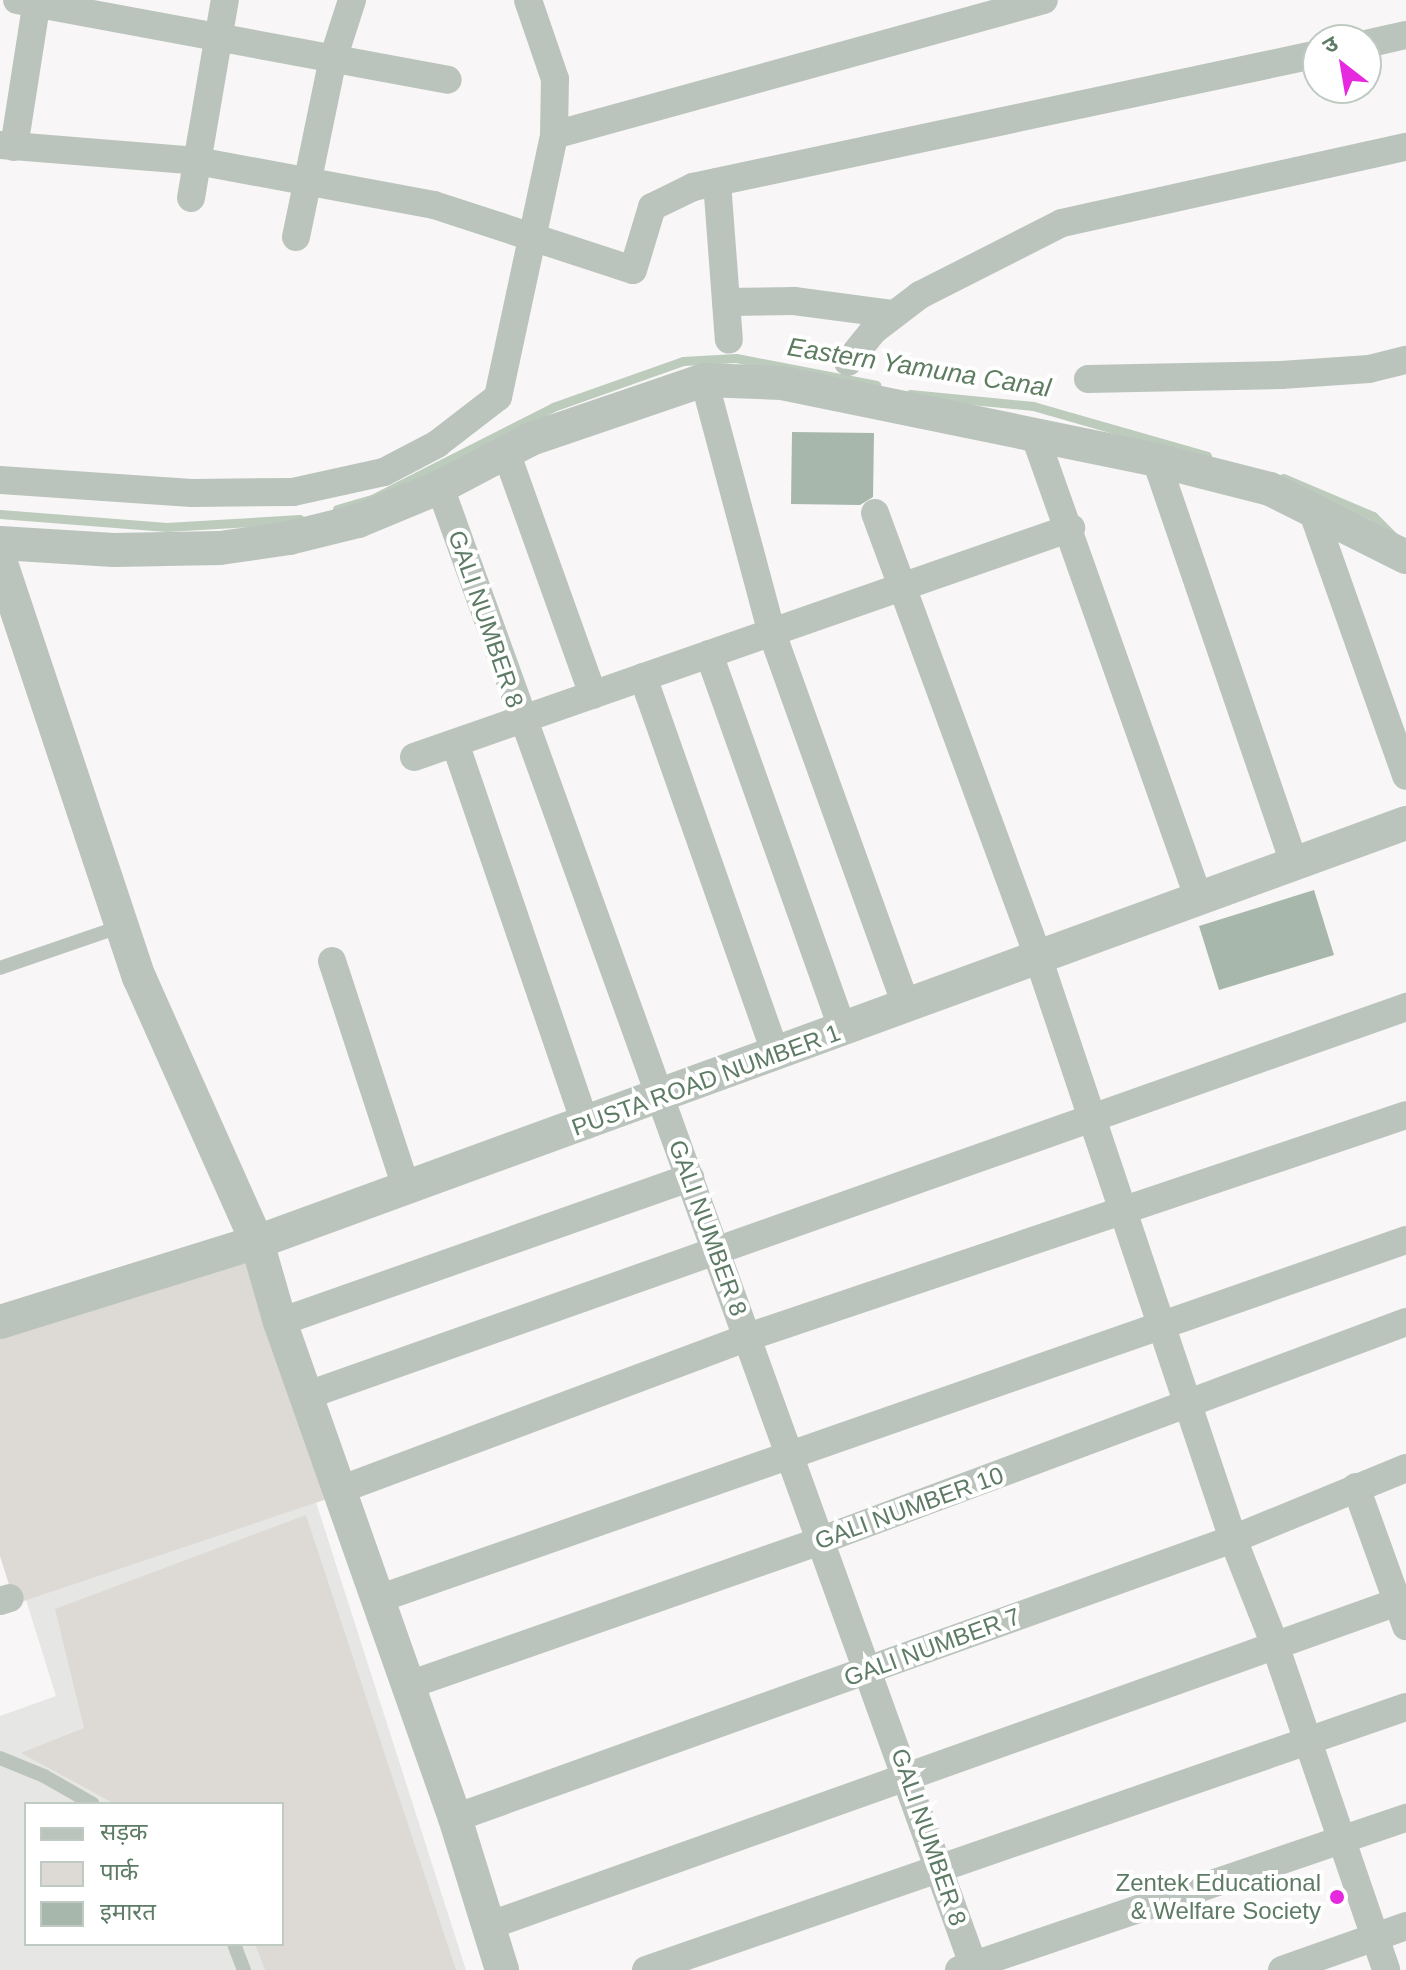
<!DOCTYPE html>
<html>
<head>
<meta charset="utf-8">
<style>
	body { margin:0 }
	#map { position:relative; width:1406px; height:1970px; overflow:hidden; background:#f8f6f6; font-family:Helvetica,"Noto Sans Devanagari",sans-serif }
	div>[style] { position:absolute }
	.built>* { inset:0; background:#e6e7e5 }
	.green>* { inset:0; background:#ddd9d5 }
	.stream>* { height:9px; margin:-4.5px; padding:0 4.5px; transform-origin:4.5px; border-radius:4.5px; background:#bccbbc }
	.building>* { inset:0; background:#a8b7ab }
	.service>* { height:14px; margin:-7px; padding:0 7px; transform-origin:7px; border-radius:7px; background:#bac4bd }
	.minor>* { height:28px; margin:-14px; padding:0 14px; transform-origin:14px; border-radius:14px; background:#bac4bd }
	.tertiary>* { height:34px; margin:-17px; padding:0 17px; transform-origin:17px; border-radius:17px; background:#bac4bd }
	.dots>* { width:22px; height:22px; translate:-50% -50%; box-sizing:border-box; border:4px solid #fff; border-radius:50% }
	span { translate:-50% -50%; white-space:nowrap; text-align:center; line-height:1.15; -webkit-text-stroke:8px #fff; paint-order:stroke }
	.street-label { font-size:24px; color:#5e7b66 }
	.poi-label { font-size:24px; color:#5e7b66 }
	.right { translate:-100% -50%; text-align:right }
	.water-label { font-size:26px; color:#5e7c60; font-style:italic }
	.legend { position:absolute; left:24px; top:1802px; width:260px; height:144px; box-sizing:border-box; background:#fff; border:2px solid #bfcac2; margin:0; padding:10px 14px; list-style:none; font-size:24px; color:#5e7b66 }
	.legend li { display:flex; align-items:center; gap:16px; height:40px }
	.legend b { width:40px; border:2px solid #bfcac2 }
	.north { position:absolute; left:1302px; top:24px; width:80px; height:80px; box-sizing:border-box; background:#fff; border:2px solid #bfcac2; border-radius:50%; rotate:329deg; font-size:22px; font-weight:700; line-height:32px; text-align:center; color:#5e7b66 }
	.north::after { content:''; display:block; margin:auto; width:28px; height:36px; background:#e628de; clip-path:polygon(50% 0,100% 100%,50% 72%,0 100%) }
</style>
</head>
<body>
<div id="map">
	<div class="built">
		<div style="clip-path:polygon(evenodd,315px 1499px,466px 1970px,0 1970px,0 1716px,56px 1696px,26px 1600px,315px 1499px,26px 1804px,282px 1804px,282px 1944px,26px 1944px,26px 1804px)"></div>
	</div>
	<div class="green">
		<div style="clip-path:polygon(261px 1247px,342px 1494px,15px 1604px,0 1556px,0 1323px)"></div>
		<div style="clip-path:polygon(306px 1515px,456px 1970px,265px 1970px,255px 1944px,282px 1944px,282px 1804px,115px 1804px,21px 1753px,84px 1728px,55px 1609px)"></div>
	</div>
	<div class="stream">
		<div style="left:910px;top:394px;width:124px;rotate:5.6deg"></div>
		<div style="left:1033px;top:406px;width:181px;rotate:16deg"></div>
		<div style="left:1283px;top:478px;width:98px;rotate:22.9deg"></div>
		<div style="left:1373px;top:516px;width:27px;rotate:45deg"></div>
		<div style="left:337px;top:509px;width:36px;rotate:-16deg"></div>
		<div style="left:372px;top:499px;width:203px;rotate:-26.9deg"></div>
		<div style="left:553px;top:407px;width:138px;rotate:-19.5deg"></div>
		<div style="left:683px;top:361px;width:53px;rotate:-3.2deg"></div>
		<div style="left:736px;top:358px;width:143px;rotate:10.9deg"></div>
		<div style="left:0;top:514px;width:167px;rotate:4.5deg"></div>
		<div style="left:166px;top:527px;width:134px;rotate:-3.4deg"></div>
	</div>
	<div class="building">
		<div style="clip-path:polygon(792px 432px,874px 433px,873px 497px,860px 505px,791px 504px)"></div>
		<div style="clip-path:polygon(1314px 890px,1334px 955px,1219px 990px,1199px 926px)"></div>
	</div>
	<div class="service">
		<div style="left:0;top:968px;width:129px;rotate:-19deg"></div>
		<div style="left:0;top:1758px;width:48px;rotate:22.2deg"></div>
		<div style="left:44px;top:1776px;width:56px;rotate:29.7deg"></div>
		<div style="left:234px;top:1944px;width:28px;rotate:69deg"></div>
	</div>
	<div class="minor">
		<div style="left:17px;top:0;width:438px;rotate:10.5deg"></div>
		<div style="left:1366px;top:44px;width:41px;rotate:-12.7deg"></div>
		<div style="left:554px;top:135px;width:508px;rotate:-15.4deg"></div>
		<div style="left:0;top:145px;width:198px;rotate:4.6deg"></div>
		<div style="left:197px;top:161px;width:241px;rotate:10.5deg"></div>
		<div style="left:434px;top:205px;width:209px;rotate:18.1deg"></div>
		<div style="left:633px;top:270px;width:66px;rotate:-73.2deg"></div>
		<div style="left:652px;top:207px;width:46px;rotate:-26deg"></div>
		<div style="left:693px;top:187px;width:639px;rotate:-12.01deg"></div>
		<div style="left:14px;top:147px;width:149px;rotate:-81.1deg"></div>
		<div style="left:717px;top:182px;width:158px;rotate:85.7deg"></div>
		<div style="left:191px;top:198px;width:201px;rotate:-80.3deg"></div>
		<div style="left:296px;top:237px;width:182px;rotate:-78.3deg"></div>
		<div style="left:333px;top:59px;width:62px;rotate:-72.1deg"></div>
		<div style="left:726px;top:302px;width:68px;rotate:-0.8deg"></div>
		<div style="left:794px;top:301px;width:100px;rotate:7.5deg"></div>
		<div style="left:848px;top:362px;width:41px;rotate:-50.9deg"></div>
		<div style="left:874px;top:330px;width:58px;rotate:-37.3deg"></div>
		<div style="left:920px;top:295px;width:159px;rotate:-26.9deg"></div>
		<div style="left:1062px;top:223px;width:352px;rotate:-12.5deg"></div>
		<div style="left:1088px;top:379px;width:193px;rotate:-1.2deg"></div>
		<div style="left:1281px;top:375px;width:88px;rotate:-3.9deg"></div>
		<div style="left:1369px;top:369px;width:38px;rotate:-14deg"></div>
		<div style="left:704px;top:380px;width:262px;rotate:75deg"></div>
		<div style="left:772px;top:633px;width:396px;rotate:70.2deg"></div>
		<div style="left:1036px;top:439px;width:489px;rotate:70.5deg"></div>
		<div style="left:506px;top:452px;width:258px;rotate:70.3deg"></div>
		<div style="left:1156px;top:460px;width:426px;rotate:71.1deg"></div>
		<div style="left:0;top:480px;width:192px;rotate:3.9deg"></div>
		<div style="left:192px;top:493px;width:101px;rotate:-0.6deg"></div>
		<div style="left:293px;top:492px;width:93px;rotate:-12.4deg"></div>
		<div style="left:384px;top:472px;width:60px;rotate:-27.8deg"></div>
		<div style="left:437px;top:444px;width:77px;rotate:-37.6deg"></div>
		<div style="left:498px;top:397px;width:268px;rotate:-77.9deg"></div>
		<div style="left:554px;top:135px;width:56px;rotate:-89deg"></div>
		<div style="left:555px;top:79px;width:83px;rotate:-108.9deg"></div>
		<div style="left:440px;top:487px;width:1577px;rotate:70.16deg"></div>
		<div style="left:1312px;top:510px;width:282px;rotate:70.5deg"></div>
		<div style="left:875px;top:513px;width:470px;rotate:69.8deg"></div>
		<div style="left:1037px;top:954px;width:617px;rotate:71.48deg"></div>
		<div style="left:1233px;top:1539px;width:114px;rotate:68.4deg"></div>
		<div style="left:1275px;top:1645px;width:343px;rotate:71.1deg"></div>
		<div style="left:709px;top:654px;width:399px;rotate:70.4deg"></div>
		<div style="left:643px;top:677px;width:401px;rotate:70.6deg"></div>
		<div style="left:455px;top:743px;width:404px;rotate:71.1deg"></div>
		<div style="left:414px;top:757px;width:696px;rotate:-19.22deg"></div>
		<div style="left:332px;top:961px;width:238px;rotate:71.9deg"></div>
		<div style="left:280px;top:1322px;width:435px;rotate:-19.4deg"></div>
		<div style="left:308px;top:1395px;width:1165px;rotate:-19.46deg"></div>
		<div style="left:1356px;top:1487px;width:148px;rotate:70.2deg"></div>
		<div style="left:342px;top:1489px;width:434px;rotate:-20.5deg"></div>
		<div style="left:748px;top:1337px;width:694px;rotate:-18.64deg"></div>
		<div style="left:378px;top:1599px;width:1089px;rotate:-19.25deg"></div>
		<div style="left:0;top:1601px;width:10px;rotate:-17deg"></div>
		<div style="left:409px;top:1685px;width:438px;rotate:-19.3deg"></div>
		<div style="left:822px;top:1540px;width:623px;rotate:-20.47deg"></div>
		<div style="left:455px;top:1818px;width:827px;rotate:-19.73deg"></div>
		<div style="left:1233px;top:1539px;width:187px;rotate:-22.3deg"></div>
		<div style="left:491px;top:1925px;width:962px;rotate:-19.62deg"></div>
		<div style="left:646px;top:1970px;width:804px;rotate:-19.09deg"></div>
		<div style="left:959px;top:1970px;width:472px;rotate:-18.8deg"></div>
		<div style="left:1282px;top:1970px;width:132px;rotate:-19.5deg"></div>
	</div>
	<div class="tertiary">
		<div style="left:0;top:543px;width:114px;rotate:3.5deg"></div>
		<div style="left:114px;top:550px;width:106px;rotate:-1.1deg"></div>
		<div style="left:220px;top:548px;width:70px;rotate:-8.2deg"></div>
		<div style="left:289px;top:538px;width:71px;rotate:-13.8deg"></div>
		<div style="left:358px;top:521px;width:89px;rotate:-22.5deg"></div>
		<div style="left:440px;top:487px;width:103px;rotate:-27.8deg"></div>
		<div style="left:531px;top:439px;width:183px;rotate:-18.8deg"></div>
		<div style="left:704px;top:380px;width:78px;rotate:2.2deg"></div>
		<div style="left:782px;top:383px;width:382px;rotate:11.6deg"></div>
		<div style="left:1156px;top:460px;width:118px;rotate:14.3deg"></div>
		<div style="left:1270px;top:489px;width:152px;rotate:26.6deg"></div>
		<div style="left:0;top:560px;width:440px;rotate:71.6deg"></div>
		<div style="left:139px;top:977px;width:290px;rotate:66deg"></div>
		<div style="left:257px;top:1242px;width:83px;rotate:74deg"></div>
		<div style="left:280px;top:1322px;width:526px;rotate:70.57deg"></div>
		<div style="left:455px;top:1818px;width:159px;rotate:72.8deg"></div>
		<div style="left:0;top:1322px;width:269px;rotate:-17.3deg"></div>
		<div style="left:257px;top:1242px;width:1223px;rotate:-20.04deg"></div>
	</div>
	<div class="dots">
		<div style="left:1337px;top:1897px;background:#e628de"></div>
	</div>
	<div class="street-label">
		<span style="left:486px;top:619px;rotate:71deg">GALI NUMBER 8</span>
		<span style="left:706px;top:1080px;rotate:-20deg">PUSTA ROAD NUMBER 1</span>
		<span style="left:708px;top:1228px;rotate:70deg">GALI NUMBER 8</span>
		<span style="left:909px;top:1508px;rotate:-20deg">GALI NUMBER 10</span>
		<span style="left:932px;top:1647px;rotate:-20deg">GALI NUMBER 7</span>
		<span style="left:929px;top:1837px;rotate:71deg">GALI NUMBER 8</span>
	</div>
	<div class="poi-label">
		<span class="right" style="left:1321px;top:1897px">Zentek Educational<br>&amp; Welfare Society</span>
	</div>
	<div class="water-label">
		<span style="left:919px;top:368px;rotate:9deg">Eastern Yamuna Canal</span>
	</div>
	<ul class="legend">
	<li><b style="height:10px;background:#bac4bd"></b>सड़क</li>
	<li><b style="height:22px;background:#ddd9d5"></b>पार्क</li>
	<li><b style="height:22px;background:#a8b7ab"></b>इमारत</li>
	</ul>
	<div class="north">उ</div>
</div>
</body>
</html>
